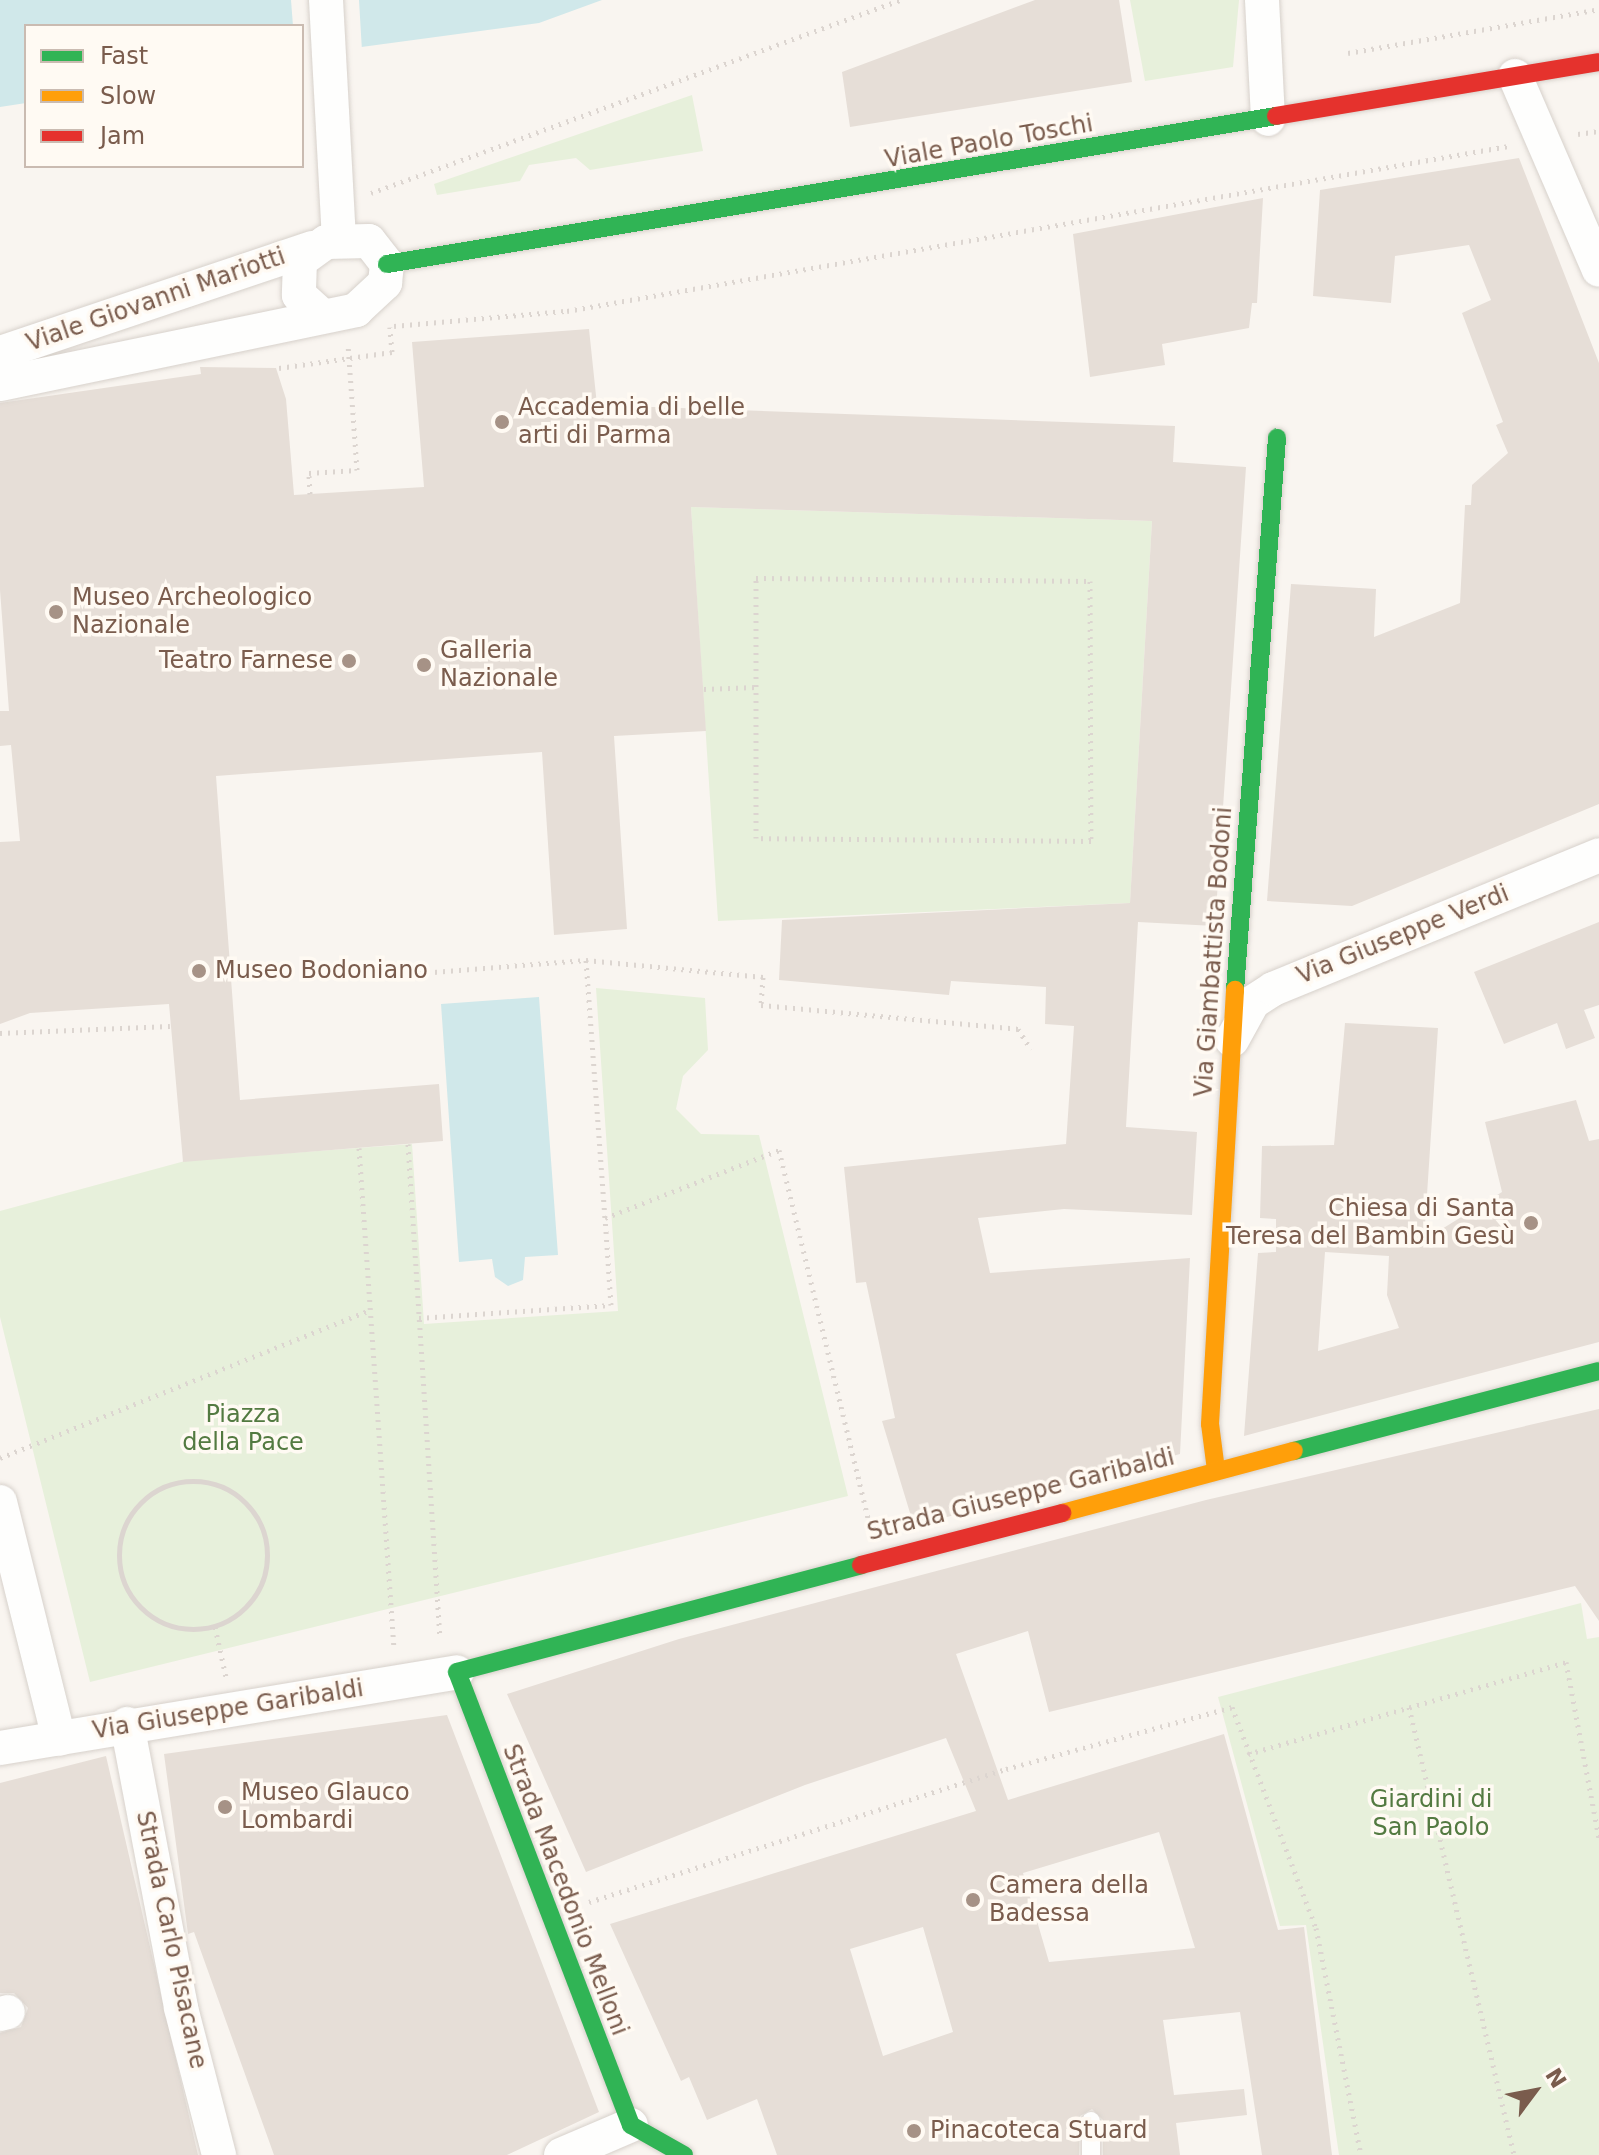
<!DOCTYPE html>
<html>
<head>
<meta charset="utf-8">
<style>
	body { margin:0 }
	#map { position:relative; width:1599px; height:2155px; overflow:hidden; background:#f9f5f0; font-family:"DejaVu Sans",sans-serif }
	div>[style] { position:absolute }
	.green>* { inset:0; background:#e7f0db }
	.water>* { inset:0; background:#d0e8ea }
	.pier>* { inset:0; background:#f9f5f0 }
	.building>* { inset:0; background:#e6ded7 }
	.path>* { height:5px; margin-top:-2.5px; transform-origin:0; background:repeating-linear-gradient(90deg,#dcd5d0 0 2px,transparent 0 8px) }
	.path>.ring { margin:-2.5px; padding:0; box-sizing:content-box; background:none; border:5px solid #dcd5d0; border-radius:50% }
	.roads { filter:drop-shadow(0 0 2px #d7d1cb) drop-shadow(0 0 2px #d7d1cb) }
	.lane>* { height:18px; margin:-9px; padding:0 9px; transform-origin:9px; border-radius:9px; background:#fefefd }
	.street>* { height:34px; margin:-17px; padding:0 17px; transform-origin:17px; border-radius:17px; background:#fefefd }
	.fast>* { height:18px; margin:-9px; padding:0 9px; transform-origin:9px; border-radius:9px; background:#30b455 }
	.slow>* { height:18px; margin:-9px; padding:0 9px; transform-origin:9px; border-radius:9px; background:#ff9f0a }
	.jam>* { height:18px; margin:-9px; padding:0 9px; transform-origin:9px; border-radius:9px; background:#e5322d }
	.dots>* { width:22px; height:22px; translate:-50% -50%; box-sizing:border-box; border:4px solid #fffaf3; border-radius:50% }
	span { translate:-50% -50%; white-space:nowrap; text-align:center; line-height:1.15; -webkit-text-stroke:7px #fffaf3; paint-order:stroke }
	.street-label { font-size:24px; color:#7a5c4d }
	.poi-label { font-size:24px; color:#7a5c4d }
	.left { translate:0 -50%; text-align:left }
	.right { translate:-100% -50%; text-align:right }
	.park-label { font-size:24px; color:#537a41 }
	.legend { position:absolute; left:24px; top:24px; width:280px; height:144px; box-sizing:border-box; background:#fffaf3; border:2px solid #cabbb1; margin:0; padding:10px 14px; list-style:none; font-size:24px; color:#7a5c4d }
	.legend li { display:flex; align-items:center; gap:16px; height:40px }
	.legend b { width:40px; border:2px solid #cabbb1 }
	.north { position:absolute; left:1495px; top:2051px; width:80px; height:80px; -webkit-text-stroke:6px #fffaf3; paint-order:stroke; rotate:58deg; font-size:22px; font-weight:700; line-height:32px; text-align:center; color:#7a5c4d }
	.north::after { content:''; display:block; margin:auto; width:28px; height:36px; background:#7a5c4d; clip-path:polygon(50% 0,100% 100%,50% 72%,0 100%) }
</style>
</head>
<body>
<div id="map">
	<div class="green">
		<div style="clip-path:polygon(1130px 0,1239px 0,1233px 67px,1145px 81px)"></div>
		<div style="clip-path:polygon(692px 95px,703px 151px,590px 170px,576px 158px,529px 165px,520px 181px,437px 195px,434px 184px)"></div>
		<div style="clip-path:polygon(691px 507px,1152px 521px,1130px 903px,718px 921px)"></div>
		<div style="clip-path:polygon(596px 988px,705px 998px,708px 1050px,683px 1076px,676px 1109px,701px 1134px,759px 1135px,848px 1496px,90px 1682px,0 1317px,0 1211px,185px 1161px,412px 1144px,424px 1324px,618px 1311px)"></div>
		<div style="clip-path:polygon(1581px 1603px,1587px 1639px,1599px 1637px,1599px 2155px,1339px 2155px,1306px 1925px,1280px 1926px,1218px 1697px)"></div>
	</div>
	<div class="water">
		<div style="clip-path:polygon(0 0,602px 0,539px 23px,302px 55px,302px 26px,26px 26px,26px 103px,0 107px)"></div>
		<div style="clip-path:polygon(539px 997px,558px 1255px,525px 1257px,523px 1280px,508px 1286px,495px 1277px,492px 1259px,459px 1262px,441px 1004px)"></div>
	</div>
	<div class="pier">
		<div style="clip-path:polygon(291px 0,359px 0,362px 51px,302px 59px,302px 26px,293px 26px)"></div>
	</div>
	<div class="building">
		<div style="clip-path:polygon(1035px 0,1119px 0,1132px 82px,850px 127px,842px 72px)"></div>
		<div style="clip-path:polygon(1519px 158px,1599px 363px,1599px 804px,1352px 906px,1267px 901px,1291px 584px,1376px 589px,1374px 637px,1460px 603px,1465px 505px,1471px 505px,1472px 485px,1508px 453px,1496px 425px,1503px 422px,1462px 313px,1491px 300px,1469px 245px,1395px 256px,1391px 303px,1313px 296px,1320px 190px)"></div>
		<div style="clip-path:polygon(1263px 198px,1257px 303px,1252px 303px,1249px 328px,1162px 344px,1165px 365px,1090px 377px,1073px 234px)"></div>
		<div style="clip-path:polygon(589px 329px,597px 405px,1175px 426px,1173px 462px,1246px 467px,1215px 926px,1138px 922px,1126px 1127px,1197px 1132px,1192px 1215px,1064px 1209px,978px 1218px,990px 1273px,1190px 1258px,1180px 1454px,914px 1526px,882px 1421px,895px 1418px,866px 1282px,856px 1283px,844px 1167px,1066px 1144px,1074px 1026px,1045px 1024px,1046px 987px,951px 981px,949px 995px,779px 980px,782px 920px,1130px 903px,1152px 521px,691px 507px,706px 731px,614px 736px,627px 929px,554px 935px,542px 752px,216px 776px,240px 1100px,439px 1084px,443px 1141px,183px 1162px,169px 1004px,30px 1013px,0 1024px,0 842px,20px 841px,11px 745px,0 746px,0 711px,9px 711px,0 590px,0 403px,201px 374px,200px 367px,276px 368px,286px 399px,294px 495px,424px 487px,412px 342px)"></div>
		<div style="clip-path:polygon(1599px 922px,1599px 1005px,1584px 1010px,1595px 1038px,1566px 1049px,1557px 1023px,1504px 1044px,1474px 972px)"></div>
		<div style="clip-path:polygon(evenodd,1345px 1023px,1438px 1028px,1424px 1240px,1502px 1192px,1485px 1122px,1576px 1100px,1589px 1141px,1599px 1139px,1599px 1342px,1244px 1436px,1258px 1253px,1276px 1252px,1276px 1219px,1260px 1218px,1262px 1146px,1334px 1145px,1345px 1023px,1325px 1252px,1389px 1256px,1387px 1295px,1399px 1328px,1318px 1351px,1325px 1252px)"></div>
		<div style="clip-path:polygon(evenodd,1599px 1409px,1599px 1621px,1575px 1586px,1049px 1712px,1028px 1631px,956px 1654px,1008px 1800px,1224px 1734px,1278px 1930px,1304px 1927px,1332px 2155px,1262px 2155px,1240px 2012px,1163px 2020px,1174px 2095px,1244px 2089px,1247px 2115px,1176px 2123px,1180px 2155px,1103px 2155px,1103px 2120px,1092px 2109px,1080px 2116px,1079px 2155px,777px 2155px,757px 2099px,707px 2120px,689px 2077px,681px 2081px,610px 1924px,976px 1811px,946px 1738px,805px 1785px,586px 1872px,507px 1694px,679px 1639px,1206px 1500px,1599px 1409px,1159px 1832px,1195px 1948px,1049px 1962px,1023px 1873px,1159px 1832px,1599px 1409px,923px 1927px,953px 2032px,883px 2056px,850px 1949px,923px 1927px)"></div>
		<div style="clip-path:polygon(447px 1715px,599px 2112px,507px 2155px,274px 2155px,194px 1932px,188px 1934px,164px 1754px)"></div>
		<div style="clip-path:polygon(106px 1756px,198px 2155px,0 2155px,0 2033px,21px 2027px,28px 2008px,14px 1993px,0 1993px,0 1783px)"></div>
	</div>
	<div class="path">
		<div style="left:1348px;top:53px;width:255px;rotate:-9.9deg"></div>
		<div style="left:1578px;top:134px;width:21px;rotate:-8deg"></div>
		<div style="left:371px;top:193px;width:563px;rotate:-20.04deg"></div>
		<div style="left:394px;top:326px;width:174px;rotate:-5deg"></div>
		<div style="left:567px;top:311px;width:956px;rotate:-9.94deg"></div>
		<div style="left:279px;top:368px;width:114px;rotate:-8.1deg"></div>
		<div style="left:392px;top:352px;width:25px;rotate:-95deg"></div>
		<div style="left:310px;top:494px;width:21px;rotate:-93deg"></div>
		<div style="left:309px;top:473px;width:48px;rotate:-3.6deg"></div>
		<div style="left:357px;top:470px;width:125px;rotate:-94.1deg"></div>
		<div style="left:756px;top:578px;width:334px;rotate:0.5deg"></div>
		<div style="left:1090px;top:581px;width:260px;rotate:89.8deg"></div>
		<div style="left:1091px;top:841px;width:335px;rotate:-179.5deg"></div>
		<div style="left:756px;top:838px;width:260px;rotate:-90deg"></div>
		<div style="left:704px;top:689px;width:52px;rotate:-2.2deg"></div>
		<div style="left:586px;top:960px;width:178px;rotate:5.5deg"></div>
		<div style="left:763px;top:977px;width:28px;rotate:94deg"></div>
		<div style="left:761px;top:1005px;width:258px;rotate:5.3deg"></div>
		<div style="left:1018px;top:1029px;width:24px;rotate:57deg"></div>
		<div style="left:395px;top:975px;width:192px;rotate:-4.5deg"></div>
		<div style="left:586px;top:960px;width:259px;rotate:85.8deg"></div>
		<div style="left:0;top:1033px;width:170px;rotate:-2.4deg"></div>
		<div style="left:408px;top:1144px;width:494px;rotate:86.3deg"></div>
		<div style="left:359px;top:1148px;width:502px;rotate:86deg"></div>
		<div style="left:419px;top:1318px;width:192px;rotate:-3.9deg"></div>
		<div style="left:611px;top:1305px;width:87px;rotate:-93.9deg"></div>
		<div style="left:605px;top:1218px;width:187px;rotate:-21.3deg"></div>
		<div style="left:779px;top:1150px;width:382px;rotate:76.4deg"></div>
		<div style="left:0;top:1458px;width:399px;rotate:-21.8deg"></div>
		<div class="ring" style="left:119px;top:1481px;width:143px;height:143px"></div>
		<div style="left:215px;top:1627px;width:51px;rotate:77.6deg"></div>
		<div style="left:1409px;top:1707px;width:460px;rotate:76.8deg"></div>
		<div style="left:1248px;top:1754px;width:331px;rotate:-16.1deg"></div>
		<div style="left:1566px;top:1662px;width:180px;rotate:79.4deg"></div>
		<div style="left:589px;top:1902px;width:438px;rotate:-17.7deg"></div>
		<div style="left:1006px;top:1769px;width:234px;rotate:-15.3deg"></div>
		<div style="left:1232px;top:1707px;width:236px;rotate:69.2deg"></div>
		<div style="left:1316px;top:1928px;width:231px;rotate:78.8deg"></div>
	</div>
	<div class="roads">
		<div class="lane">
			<div style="left:1091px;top:2121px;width:34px;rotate:90deg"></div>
		</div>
		<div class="street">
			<div style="left:326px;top:0;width:239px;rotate:86.9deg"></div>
			<div style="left:1262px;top:0;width:119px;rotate:87.1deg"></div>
			<div style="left:1515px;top:76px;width:211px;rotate:66.6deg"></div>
			<div style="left:0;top:353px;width:329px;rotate:-18.6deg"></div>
			<div style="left:0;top:384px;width:364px;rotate:-11.7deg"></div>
			<div style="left:356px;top:310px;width:40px;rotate:-43deg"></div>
			<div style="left:385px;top:283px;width:19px;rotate:-84deg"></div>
			<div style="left:387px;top:264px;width:29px;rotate:-128deg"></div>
			<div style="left:369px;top:241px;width:43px;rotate:178.7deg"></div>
			<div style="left:326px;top:242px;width:32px;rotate:144deg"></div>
			<div style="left:300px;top:261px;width:34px;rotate:92deg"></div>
			<div style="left:299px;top:295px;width:30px;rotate:42deg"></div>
			<div style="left:1232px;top:1040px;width:43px;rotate:-61.1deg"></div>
			<div style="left:1253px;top:1002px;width:24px;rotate:-33deg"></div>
			<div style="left:1273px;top:989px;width:352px;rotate:-22.3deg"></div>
			<div style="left:0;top:1502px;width:244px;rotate:76deg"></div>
			<div style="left:127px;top:1724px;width:289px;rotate:79.2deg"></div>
			<div style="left:181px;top:2008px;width:152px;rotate:75.5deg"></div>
			<div style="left:0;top:1748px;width:463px;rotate:-9.4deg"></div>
			<div style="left:0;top:2014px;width:8px;rotate:-14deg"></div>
			<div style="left:561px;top:2155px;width:76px;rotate:-23.2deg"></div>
		</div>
		<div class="fast">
			<div style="left:387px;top:264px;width:901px;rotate:-9.45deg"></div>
			<div style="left:1235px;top:990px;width:554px;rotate:-85.65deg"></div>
			<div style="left:1294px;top:1451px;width:315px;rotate:-14.7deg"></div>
			<div style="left:684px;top:2155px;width:61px;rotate:-150.5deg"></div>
			<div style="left:631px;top:2125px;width:485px;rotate:-111deg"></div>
			<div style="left:457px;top:1672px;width:418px;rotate:-14.8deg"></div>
		</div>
		<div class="slow">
			<div style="left:1216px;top:1470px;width:46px;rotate:-97.4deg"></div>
			<div style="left:1210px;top:1424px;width:435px;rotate:-86.7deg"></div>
			<div style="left:1062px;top:1513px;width:240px;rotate:-15deg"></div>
		</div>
		<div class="jam">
			<div style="left:1276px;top:116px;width:327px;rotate:-9.5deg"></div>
			<div style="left:861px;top:1565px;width:208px;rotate:-14.5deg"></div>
		</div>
	</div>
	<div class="dots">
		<div style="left:502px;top:422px;background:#a69286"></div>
		<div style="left:56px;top:612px;background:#a69286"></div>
		<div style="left:349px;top:661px;background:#a69286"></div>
		<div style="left:424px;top:665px;background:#a69286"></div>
		<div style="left:199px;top:971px;background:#a69286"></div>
		<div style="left:1531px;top:1223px;background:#a69286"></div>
		<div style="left:225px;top:1807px;background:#a69286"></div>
		<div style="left:973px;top:1900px;background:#a69286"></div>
		<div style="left:914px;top:2131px;background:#a69286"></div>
	</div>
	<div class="street-label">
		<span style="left:989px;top:142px;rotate:-10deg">Viale Paolo Toschi</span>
		<span style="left:156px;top:300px;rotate:-19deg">Viale Giovanni Mariotti</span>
		<span style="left:1403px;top:935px;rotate:-22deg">Via Giuseppe Verdi</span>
		<span style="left:1214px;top:952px;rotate:-86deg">Via Giambattista Bodoni</span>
		<span style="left:1021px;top:1495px;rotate:-14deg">Strada Giuseppe Garibaldi</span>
		<span style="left:228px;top:1710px;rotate:-9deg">Via Giuseppe Garibaldi</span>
		<span style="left:565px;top:1890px;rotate:69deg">Strada Macedonio Melloni</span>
		<span style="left:171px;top:1940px;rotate:78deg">Strada Carlo Pisacane</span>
	</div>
	<div class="poi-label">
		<span class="left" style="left:518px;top:422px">Accademia di belle<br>arti di Parma</span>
		<span class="left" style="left:72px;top:612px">Museo Archeologico<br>Nazionale</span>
		<span class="left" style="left:440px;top:665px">Galleria<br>Nazionale</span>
		<span class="right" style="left:333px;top:661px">Teatro Farnese</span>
		<span class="left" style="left:215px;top:971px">Museo Bodoniano</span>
		<span class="right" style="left:1515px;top:1223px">Chiesa di Santa<br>Teresa del Bambin Gesù</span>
		<span class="left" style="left:241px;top:1807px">Museo Glauco<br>Lombardi</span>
		<span class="left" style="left:989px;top:1900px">Camera della<br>Badessa</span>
		<span class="left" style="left:930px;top:2131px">Pinacoteca Stuard</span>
	</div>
	<div class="park-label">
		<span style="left:243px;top:1429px">Piazza<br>della Pace</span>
		<span style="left:1431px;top:1814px">Giardini di<br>San Paolo</span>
	</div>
	<ul class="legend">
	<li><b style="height:10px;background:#30b455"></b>Fast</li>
	<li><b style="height:10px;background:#ff9f0a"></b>Slow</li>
	<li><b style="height:10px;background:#e5322d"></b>Jam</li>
	</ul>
	<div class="north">N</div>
</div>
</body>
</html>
